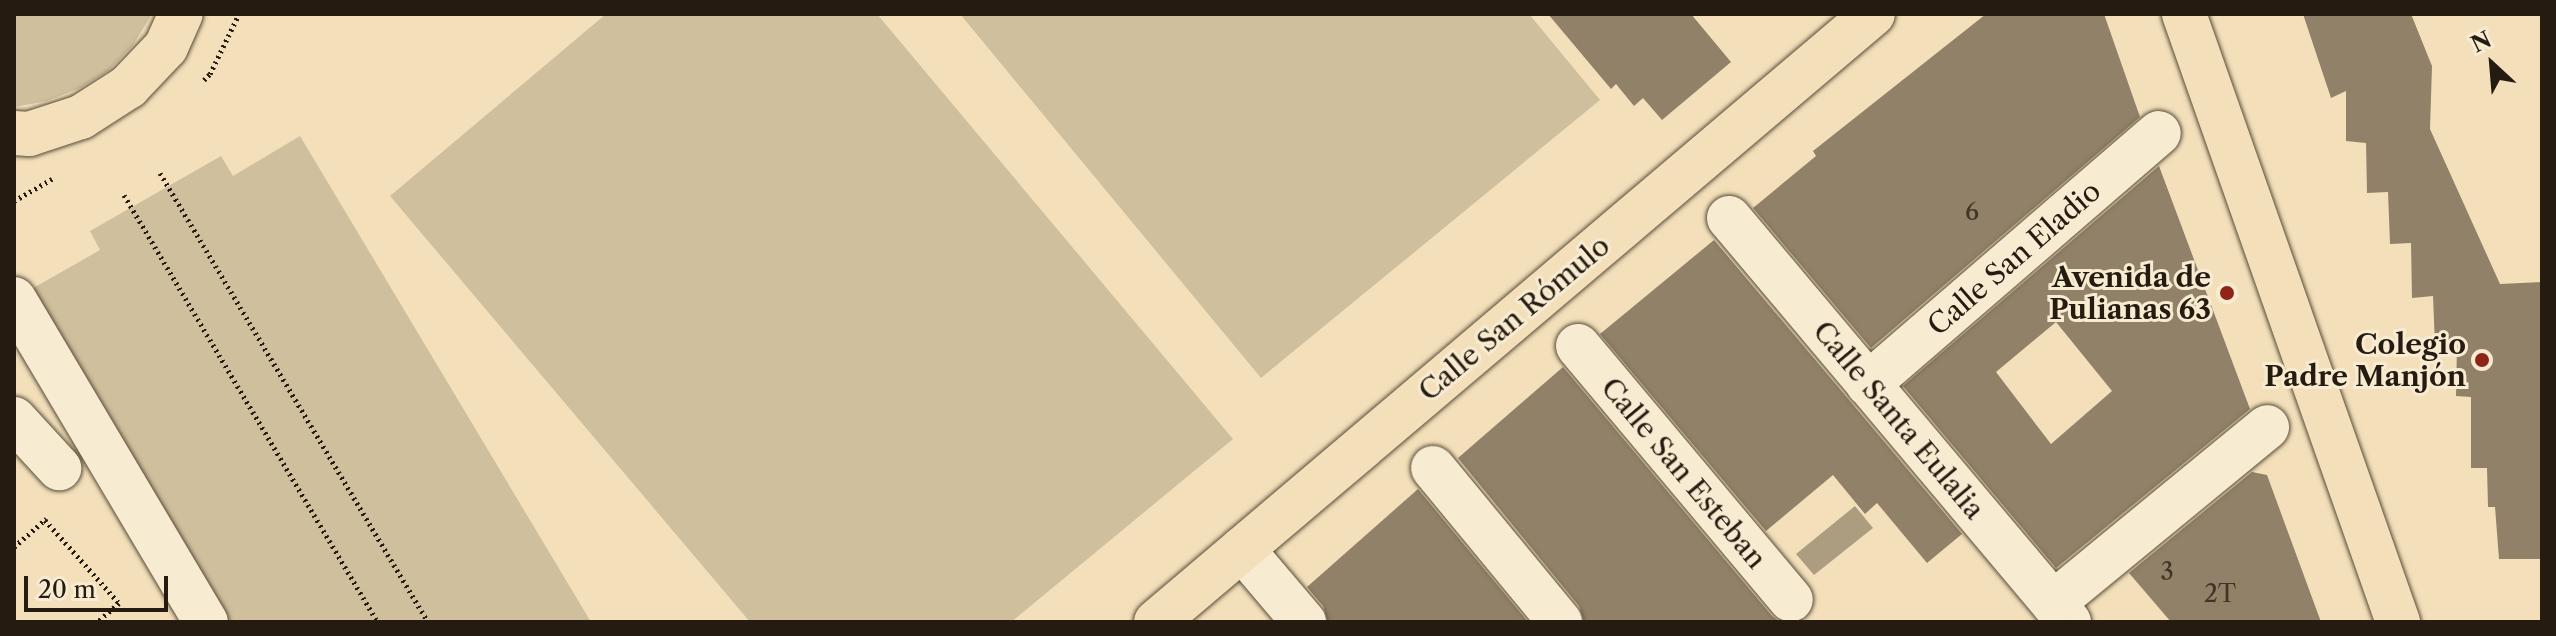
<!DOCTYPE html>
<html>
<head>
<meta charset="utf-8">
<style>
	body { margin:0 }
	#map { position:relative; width:2556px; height:636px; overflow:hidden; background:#f3e0ba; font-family:"Libre Caslon Text",serif }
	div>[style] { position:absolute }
	.green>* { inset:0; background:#d0bf9d }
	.water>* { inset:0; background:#ad9d80 }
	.building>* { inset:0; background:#918168 }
	.path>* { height:5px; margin-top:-2.5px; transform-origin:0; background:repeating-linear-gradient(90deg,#261b10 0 2px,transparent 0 6px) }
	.roads { filter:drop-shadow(0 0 2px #594c3a) drop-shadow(0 0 2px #594c3a) }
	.minor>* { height:44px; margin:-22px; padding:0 22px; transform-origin:22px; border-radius:22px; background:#f7ebd2 }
	.major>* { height:44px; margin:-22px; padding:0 22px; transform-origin:22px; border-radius:22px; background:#f3e0ba }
	.dots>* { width:22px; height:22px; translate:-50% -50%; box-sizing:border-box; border:4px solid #f7ebd2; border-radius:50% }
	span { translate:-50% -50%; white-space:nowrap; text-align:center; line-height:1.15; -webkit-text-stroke:6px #f7ebd2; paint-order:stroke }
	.number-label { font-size:24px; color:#413426 }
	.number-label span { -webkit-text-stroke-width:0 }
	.street-label { font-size:28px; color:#261b10 }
	.poi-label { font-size:28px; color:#261b10; font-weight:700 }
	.right { translate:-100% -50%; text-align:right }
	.frame { position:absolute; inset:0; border:16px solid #261b10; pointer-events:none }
	.north { position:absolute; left:2452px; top:24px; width:80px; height:80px; -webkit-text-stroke:6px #f7ebd2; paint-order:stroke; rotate:334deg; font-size:22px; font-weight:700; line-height:32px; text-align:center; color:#261b10 }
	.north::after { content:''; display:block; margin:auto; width:28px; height:36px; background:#261b10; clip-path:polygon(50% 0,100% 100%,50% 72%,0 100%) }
	.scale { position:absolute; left:24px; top:576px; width:144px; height:36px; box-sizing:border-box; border:4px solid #261b10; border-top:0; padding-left:10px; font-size:24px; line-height:28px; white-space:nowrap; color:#261b10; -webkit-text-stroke:6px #f7ebd2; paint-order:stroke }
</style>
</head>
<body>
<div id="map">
	<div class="green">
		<div style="clip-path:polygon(14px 14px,152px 14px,133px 45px,109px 70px,80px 88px,47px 101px,14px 107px)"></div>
		<div style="clip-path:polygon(606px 14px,877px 14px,1233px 439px,1011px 622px,750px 622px,390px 196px)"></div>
		<div style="clip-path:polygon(960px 14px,1529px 14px,1600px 100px,1261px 378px)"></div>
		<div style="clip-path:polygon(300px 136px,591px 622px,196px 622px,14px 299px,100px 250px,90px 231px,221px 156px,233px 176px)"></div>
	</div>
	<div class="water">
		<div style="clip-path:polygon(1855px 506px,1873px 528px,1814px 575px,1796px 554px)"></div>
	</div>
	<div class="building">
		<div style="clip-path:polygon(1548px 14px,1691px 14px,1731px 62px,1662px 120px,1643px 98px,1634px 106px,1616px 84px,1611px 89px)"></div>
		<div style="clip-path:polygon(1986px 14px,2104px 14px,2140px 117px,1871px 348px,1753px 208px,1816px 156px,1813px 151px)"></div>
		<div style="clip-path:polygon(2303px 14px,2411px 14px,2432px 66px,2430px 129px,2500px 284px,2542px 282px,2542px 559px,2499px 559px,2495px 507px,2488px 507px,2487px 468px,2471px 468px,2471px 397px,2456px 396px,2457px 344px,2435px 346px,2433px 296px,2412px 298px,2411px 243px,2390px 244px,2388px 192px,2367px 193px,2366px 143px,2346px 141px,2346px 91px,2331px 98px)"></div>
		<div style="clip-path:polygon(evenodd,2159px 166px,2250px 409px,2056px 568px,1903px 386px,2159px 166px,2056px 322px,2112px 391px,2051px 444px,1996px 372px,2056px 322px)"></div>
		<div style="clip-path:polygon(1714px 240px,1962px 534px,1927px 563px,1877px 503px,1865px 514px,1833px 475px,1766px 531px,1600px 334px)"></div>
		<div style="clip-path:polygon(1563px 367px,1772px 616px,1780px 622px,1584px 622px,1579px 606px,1458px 458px)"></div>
		<div style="clip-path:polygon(2252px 472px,2267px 475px,2321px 622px,2171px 622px,2129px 573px)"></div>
		<div style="clip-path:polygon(1418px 489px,1528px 622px,1328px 622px,1323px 606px,1307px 587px)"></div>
	</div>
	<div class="path">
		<div style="left:204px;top:80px;width:8px;rotate:-45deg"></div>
		<div style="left:210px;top:74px;width:67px;rotate:-64.2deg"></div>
		<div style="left:160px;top:173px;width:523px;rotate:59.17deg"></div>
		<div style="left:124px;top:195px;width:497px;rotate:59.3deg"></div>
		<div style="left:14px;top:201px;width:44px;rotate:-30.1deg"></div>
		<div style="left:45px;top:520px;width:111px;rotate:48.3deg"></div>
		<div style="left:119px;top:603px;width:29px;rotate:139deg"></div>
		<div style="left:14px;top:547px;width:43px;rotate:-41.2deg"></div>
	</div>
	<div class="roads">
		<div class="minor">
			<div style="left:1729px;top:218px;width:528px;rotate:49.92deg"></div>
			<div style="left:14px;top:299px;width:376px;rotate:59.3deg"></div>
			<div style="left:1578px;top:346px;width:331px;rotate:50deg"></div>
			<div style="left:1868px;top:384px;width:384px;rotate:-40.8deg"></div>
			<div style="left:14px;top:419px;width:67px;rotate:47.4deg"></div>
			<div style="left:1433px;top:468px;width:200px;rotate:50.5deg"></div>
			<div style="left:1242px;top:549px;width:96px;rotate:49.7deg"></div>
			<div style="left:2053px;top:603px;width:277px;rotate:-39.4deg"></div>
		</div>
		<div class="major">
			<div style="left:2184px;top:14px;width:645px;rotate:70.61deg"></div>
			<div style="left:14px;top:133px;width:15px;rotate:4deg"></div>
			<div style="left:29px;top:134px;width:55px;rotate:-18.1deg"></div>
			<div style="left:81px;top:117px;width:56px;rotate:-32.6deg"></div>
			<div style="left:128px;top:87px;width:55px;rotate:-46.5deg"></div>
			<div style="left:166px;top:47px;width:36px;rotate:-66deg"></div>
			<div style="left:1156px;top:622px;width:940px;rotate:-40.3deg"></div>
		</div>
	</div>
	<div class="dots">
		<div style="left:2227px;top:293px;background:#8f2418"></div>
		<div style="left:2482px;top:360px;background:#8f2418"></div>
	</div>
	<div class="number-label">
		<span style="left:1972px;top:212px">6</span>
		<span style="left:2167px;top:572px">3</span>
		<span style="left:2220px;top:594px">2T</span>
	</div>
	<div class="street-label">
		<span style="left:2014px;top:258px;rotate:-41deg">Calle San Eladio</span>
		<span style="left:1514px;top:318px;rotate:-40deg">Calle San Rómulo</span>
		<span style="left:1899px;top:420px;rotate:50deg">Calle Santa Eulalia</span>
		<span style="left:1684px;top:473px;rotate:50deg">Calle San Esteban</span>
	</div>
	<div class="poi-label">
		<span class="right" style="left:2211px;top:293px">Avenida de<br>Pulianas 63</span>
		<span class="right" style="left:2466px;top:360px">Colegio<br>Padre Manjón</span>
	</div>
	<div class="frame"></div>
	<div class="north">N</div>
	<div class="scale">20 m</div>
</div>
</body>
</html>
